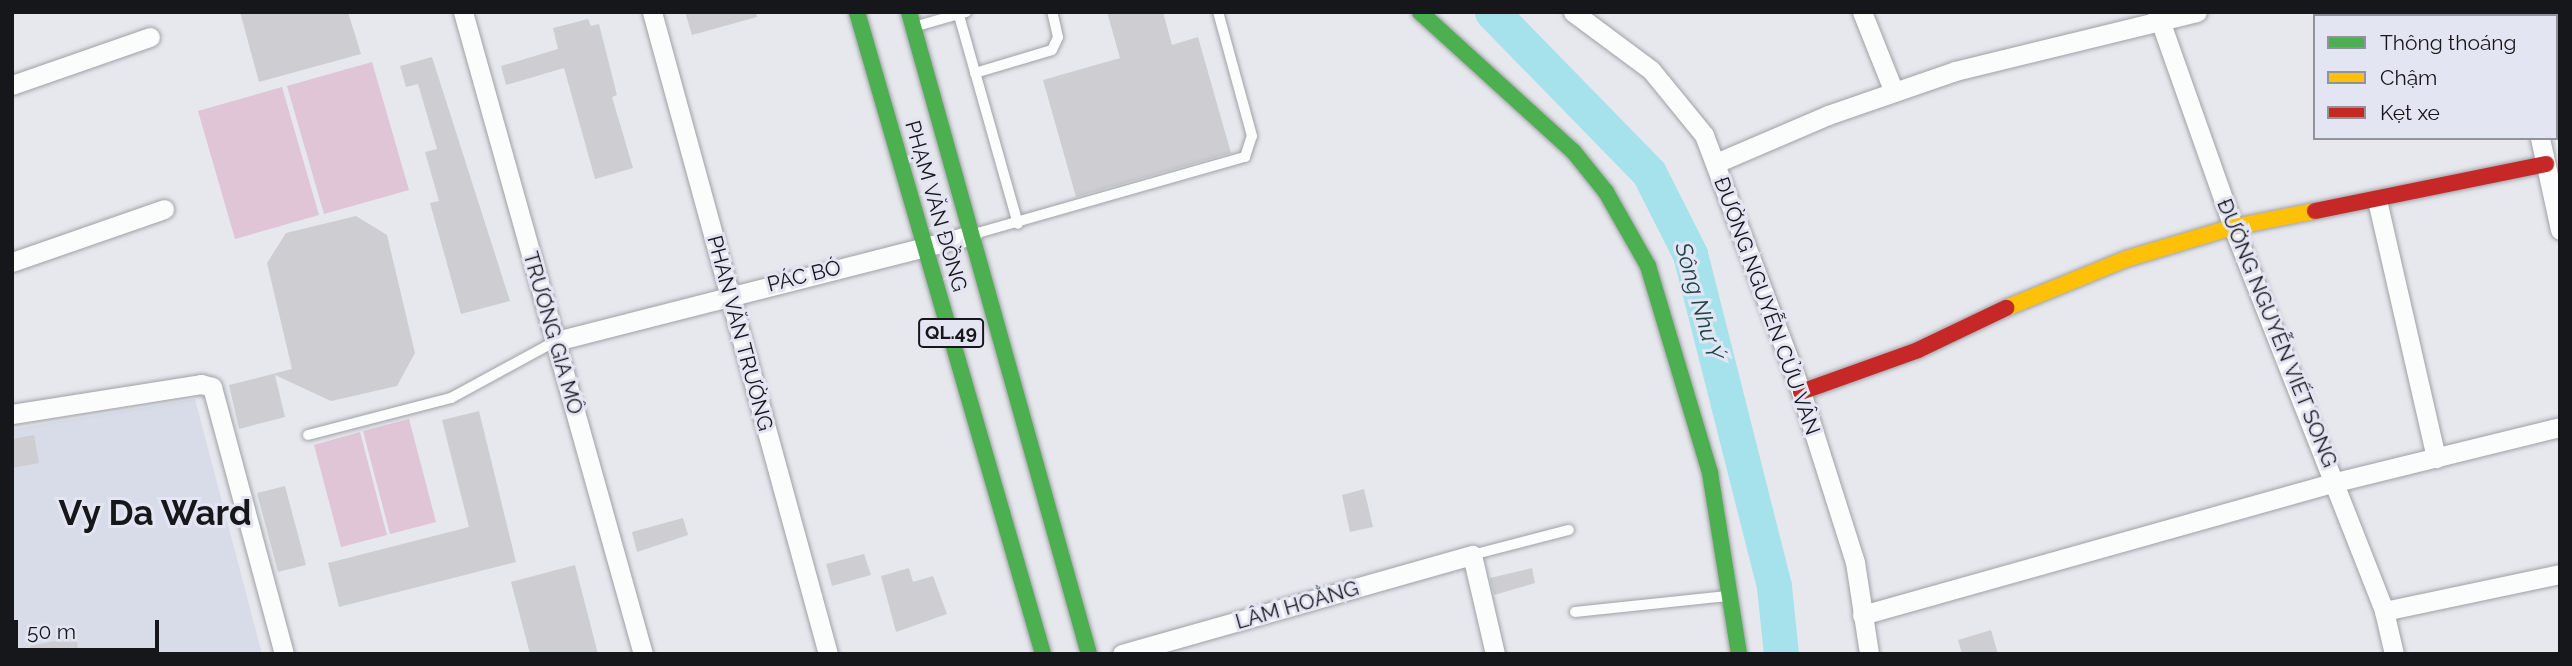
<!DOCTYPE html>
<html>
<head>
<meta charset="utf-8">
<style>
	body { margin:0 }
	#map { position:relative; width:2572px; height:666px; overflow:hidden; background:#e6e8ee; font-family:Raleway,sans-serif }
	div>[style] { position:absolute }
	.built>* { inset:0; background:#d8dce9 }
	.green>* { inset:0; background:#dfc5d6 }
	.river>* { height:35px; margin:-17.5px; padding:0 17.5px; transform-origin:17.5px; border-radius:17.5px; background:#a5e2eb }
	.building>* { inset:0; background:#ceced2 }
	.roads { filter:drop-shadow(0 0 2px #a0a1a5) drop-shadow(0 0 2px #a0a1a5) }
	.lane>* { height:10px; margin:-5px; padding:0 5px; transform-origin:5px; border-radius:5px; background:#fbfcfc }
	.street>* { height:19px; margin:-9.5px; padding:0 9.5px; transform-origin:9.5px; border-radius:9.5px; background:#fbfcfc }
	.fast>* { height:16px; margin:-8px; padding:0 8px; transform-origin:8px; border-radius:8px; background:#4caf50 }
	.slow>* { height:16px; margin:-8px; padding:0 8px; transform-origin:8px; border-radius:8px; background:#ffc107 }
	.jam>* { height:16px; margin:-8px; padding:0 8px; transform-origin:8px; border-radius:8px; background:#c62828 }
	span { translate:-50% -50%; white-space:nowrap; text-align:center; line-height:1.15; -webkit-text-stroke:6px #e3e6f2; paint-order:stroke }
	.shield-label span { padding:2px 5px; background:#e3e6f2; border:2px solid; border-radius:5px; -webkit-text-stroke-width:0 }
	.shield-label { font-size:19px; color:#16171b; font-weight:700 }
	.street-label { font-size:21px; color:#16171b }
	.water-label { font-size:23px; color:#1b4449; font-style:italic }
	.town-label { font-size:35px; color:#16171b; font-weight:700 }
	.frame { position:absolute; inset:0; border:14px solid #16171b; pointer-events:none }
	.legend { position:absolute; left:2313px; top:14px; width:245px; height:126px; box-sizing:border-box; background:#e3e6f2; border:2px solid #91939c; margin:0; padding:9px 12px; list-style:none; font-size:21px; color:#16171b }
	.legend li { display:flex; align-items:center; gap:14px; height:35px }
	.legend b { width:35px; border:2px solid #91939c }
	.scale { position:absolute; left:14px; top:620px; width:145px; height:32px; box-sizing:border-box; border:4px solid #16171b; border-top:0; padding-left:9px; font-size:21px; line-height:24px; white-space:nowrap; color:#16171b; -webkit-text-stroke:5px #e3e6f2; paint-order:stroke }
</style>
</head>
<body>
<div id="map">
	<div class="built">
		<div style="clip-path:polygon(195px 399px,262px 654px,12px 654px,12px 429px)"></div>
	</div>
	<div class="green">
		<div style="clip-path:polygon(372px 62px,409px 190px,324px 214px,287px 86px)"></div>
		<div style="clip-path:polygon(282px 87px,319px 215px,235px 239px,198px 111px)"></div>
		<div style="clip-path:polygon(409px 419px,436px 522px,390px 534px,363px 431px)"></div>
		<div style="clip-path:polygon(360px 432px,387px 535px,341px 547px,314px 445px)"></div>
	</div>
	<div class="river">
		<div style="left:1492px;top:12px;width:225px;rotate:45.7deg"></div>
		<div style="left:1649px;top:173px;width:91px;rotate:63.2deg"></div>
		<div style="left:1690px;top:254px;width:343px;rotate:75.8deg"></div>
		<div style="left:1774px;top:587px;width:67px;rotate:84deg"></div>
	</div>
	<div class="building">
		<div style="clip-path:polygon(240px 12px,348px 12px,361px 54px,259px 82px)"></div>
		<div style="clip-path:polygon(685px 12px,756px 12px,757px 17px,692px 35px)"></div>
		<div style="clip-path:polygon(1107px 12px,1163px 12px,1172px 45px,1198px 37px,1231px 153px,1076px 197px,1043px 80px,1120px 58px)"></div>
		<div style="clip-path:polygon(588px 19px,591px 26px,599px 24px,617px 95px,612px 97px,633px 168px,595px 179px,564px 68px,506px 85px,501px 66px,558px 49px,553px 28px)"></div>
		<div style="clip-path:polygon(432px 57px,510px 301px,461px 314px,430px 203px,439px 201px,425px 152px,437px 149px,418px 84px,406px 87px,400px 66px)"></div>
		<div style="clip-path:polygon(356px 216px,387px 235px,415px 353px,397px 386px,331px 401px,275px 375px,285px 417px,239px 429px,229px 385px,292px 369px,267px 263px,286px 233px)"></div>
		<div style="clip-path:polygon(479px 411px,516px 562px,339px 607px,328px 563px,469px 527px,442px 420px)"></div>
		<div style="clip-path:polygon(34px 435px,39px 463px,12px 468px,12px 439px)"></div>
		<div style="clip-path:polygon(285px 486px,306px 565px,278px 572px,257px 493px)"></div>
		<div style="clip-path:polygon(1364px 489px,1373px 527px,1350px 532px,1342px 495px)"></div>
		<div style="clip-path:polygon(683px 518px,688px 535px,637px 552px,632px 532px)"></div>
		<div style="clip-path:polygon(864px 554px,871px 575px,832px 586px,826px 564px)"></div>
		<div style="clip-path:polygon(575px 565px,598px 654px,530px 654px,511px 582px)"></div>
		<div style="clip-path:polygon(909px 568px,913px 582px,933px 576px,947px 614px,896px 632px,881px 576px)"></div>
		<div style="clip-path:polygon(1532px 568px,1535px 583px,1494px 595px,1490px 578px)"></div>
		<div style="clip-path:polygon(1991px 630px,1998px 654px,1962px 654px,1958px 640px)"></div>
		<div style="clip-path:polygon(76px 637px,79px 654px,31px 654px,30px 646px)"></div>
	</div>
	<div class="roads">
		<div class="lane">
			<div style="left:958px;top:12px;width:220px;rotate:74.2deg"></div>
			<div style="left:917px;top:26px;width:51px;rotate:-15.9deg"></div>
			<div style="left:975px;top:73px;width:80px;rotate:-16.6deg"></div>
			<div style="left:1052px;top:50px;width:14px;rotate:-65deg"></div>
			<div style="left:1058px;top:37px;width:26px;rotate:-103deg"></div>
			<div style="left:974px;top:234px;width:282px;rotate:-15.9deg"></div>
			<div style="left:1245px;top:157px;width:22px;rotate:-72deg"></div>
			<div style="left:1252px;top:136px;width:129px;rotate:-105.3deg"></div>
			<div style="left:308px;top:435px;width:148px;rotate:-14.5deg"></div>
			<div style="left:451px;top:398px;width:119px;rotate:-28.5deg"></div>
			<div style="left:1472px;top:555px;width:100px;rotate:-14.5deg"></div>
			<div style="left:1575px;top:612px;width:153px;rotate:-6deg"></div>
		</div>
		<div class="street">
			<div style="left:463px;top:12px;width:667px;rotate:74.34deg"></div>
			<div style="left:652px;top:12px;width:666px;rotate:74.67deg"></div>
			<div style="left:1573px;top:12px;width:97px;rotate:36.6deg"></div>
			<div style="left:1651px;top:70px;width:84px;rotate:50.8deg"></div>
			<div style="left:1704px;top:135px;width:275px;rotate:69.3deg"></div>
			<div style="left:1801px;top:392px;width:178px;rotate:72.4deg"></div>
			<div style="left:1855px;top:562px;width:93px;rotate:81.3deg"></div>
			<div style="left:1862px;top:12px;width:86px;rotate:68.2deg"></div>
			<div style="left:2157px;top:12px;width:228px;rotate:70.5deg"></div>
			<div style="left:2233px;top:227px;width:413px;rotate:68.5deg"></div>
			<div style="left:2384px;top:611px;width:44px;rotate:76.9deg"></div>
			<div style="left:2513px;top:12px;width:4px;rotate:76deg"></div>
			<div style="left:2556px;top:20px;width:17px;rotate:77deg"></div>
			<div style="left:12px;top:85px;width:146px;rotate:-19.2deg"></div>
			<div style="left:2540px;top:138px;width:94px;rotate:77.7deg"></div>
			<div style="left:1716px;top:163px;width:122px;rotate:-23.2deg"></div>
			<div style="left:1828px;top:115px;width:134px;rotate:-19.1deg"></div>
			<div style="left:1955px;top:71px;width:249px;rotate:-13.7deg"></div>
			<div style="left:2377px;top:200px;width:265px;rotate:77.1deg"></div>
			<div style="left:12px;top:262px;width:161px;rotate:-19.2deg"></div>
			<div style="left:556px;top:341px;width:429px;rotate:-14.3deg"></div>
			<div style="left:12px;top:414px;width:191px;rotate:-9deg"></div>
			<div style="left:201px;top:384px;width:11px;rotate:15deg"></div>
			<div style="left:212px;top:387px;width:277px;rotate:74.9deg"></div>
			<div style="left:2384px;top:611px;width:180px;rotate:-11.9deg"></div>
			<div style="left:1862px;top:615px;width:492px;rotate:-15.7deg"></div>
			<div style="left:2336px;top:482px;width:231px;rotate:-13.8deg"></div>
			<div style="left:1122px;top:654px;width:364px;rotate:-15.8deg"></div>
			<div style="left:1472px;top:555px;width:102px;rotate:76.9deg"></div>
		</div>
		<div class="fast">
			<div style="left:857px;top:12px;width:668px;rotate:73.84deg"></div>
			<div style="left:909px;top:12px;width:667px;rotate:74.34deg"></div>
			<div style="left:1420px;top:12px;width:207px;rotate:42.3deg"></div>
			<div style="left:1573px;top:151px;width:53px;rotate:51.2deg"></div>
			<div style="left:1606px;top:192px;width:85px;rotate:60.4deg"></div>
			<div style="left:1648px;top:266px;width:216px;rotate:73.3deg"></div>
			<div style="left:1710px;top:473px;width:183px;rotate:80.9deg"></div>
		</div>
		<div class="slow">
			<div style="left:2006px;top:308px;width:130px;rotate:-22.2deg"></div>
			<div style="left:2126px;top:259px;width:112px;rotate:-16.7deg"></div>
			<div style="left:2233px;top:227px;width:84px;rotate:-11deg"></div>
		</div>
		<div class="jam">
			<div style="left:2315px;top:211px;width:236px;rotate:-11.5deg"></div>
			<div style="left:1801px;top:392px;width:124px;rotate:-19.7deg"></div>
			<div style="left:1918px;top:350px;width:98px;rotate:-25.5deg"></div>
		</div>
	</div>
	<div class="shield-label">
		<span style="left:951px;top:333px">QL.49</span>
	</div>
	<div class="street-label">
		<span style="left:936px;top:206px;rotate:74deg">PHẠM VĂN ĐỒNG</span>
		<span style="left:804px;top:276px;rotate:-14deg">PÁC BÓ</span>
		<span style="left:1767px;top:306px;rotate:70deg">ĐƯỜNG NGUYỄN CỬU VÂN</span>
		<span style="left:553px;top:333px;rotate:74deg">TRƯƠNG GIA MÔ</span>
		<span style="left:740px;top:333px;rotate:75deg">PHAN VĂN TRƯỜNG</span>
		<span style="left:2277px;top:333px;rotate:68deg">ĐƯỜNG NGUYỄN VIẾT SONG</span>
		<span style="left:1297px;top:605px;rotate:-16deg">LÂM HOẰNG</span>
	</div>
	<div class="water-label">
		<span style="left:1699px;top:301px;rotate:74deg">Sông Như Ý</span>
	</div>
	<div class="town-label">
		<span style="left:155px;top:513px">Vy Da Ward</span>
	</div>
	<div class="frame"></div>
	<ul class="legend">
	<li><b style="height:9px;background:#4caf50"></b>Thông thoáng</li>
	<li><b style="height:9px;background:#ffc107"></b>Chậm</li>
	<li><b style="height:9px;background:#c62828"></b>Kẹt xe</li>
	</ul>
	<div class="scale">50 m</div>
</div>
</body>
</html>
